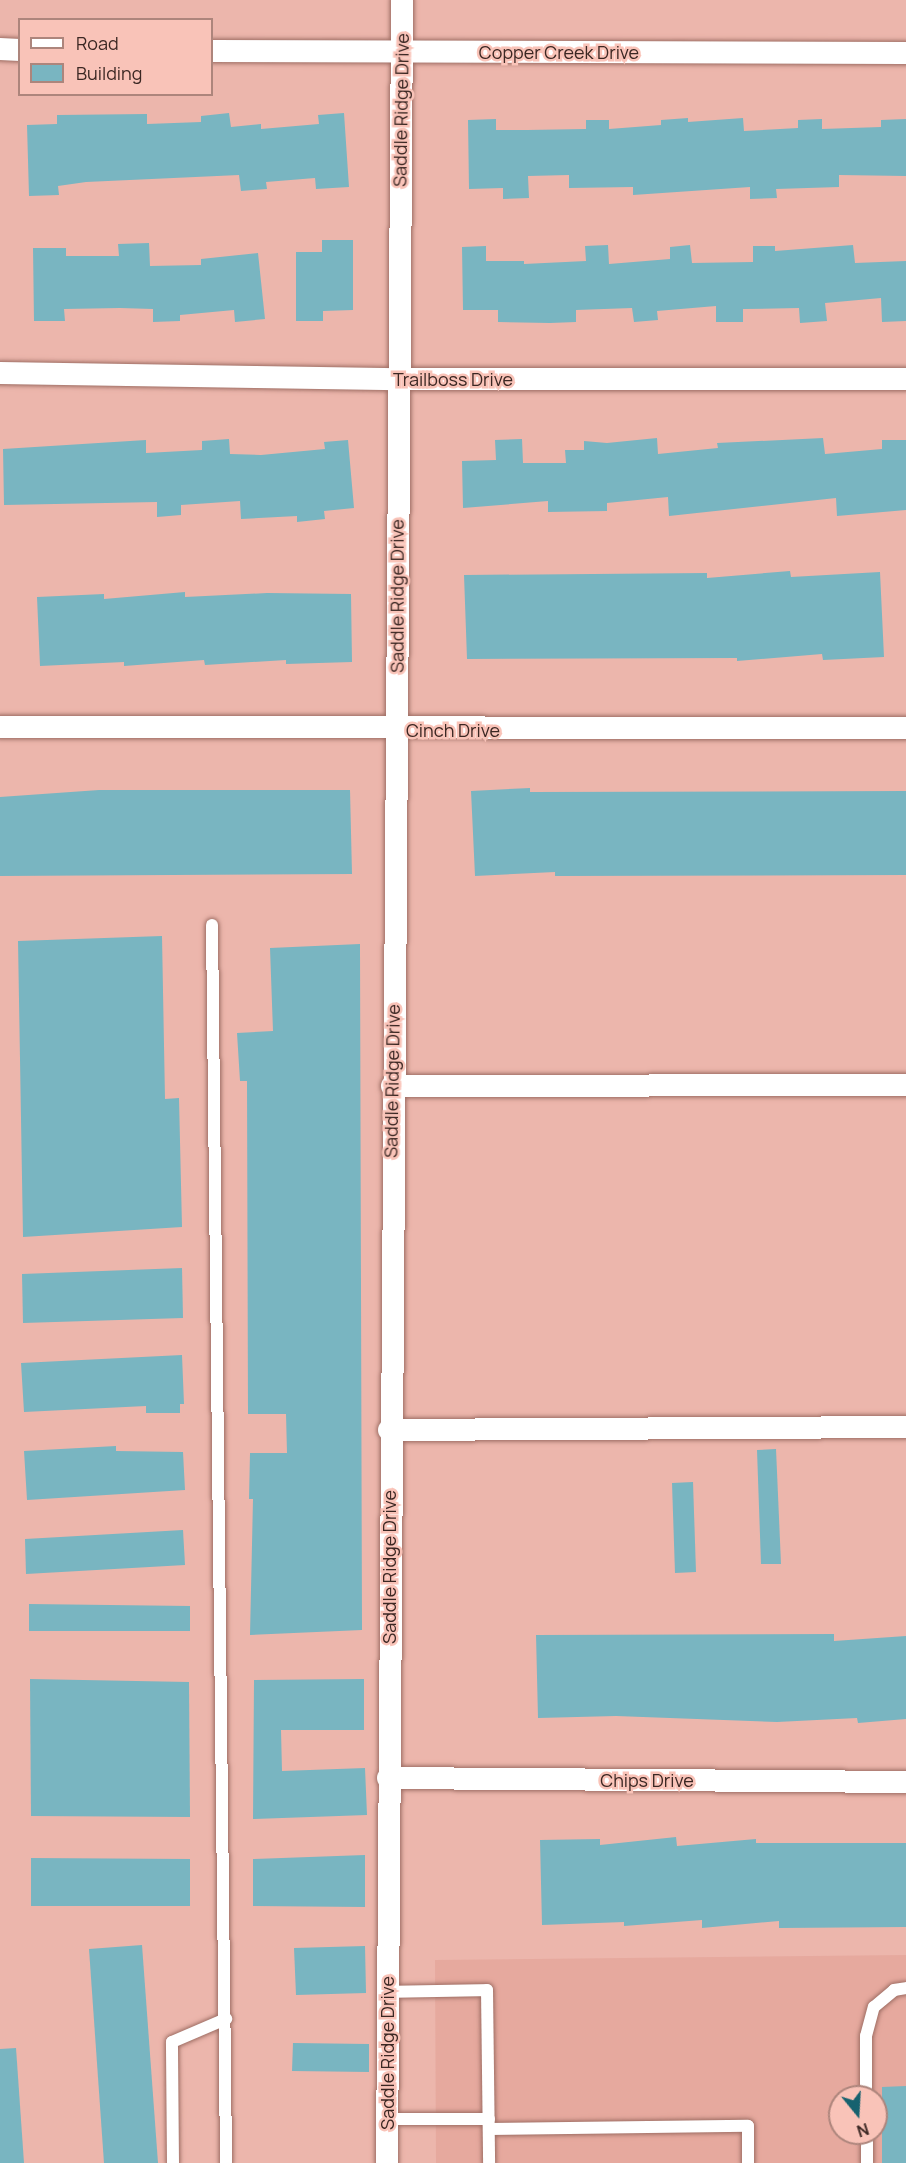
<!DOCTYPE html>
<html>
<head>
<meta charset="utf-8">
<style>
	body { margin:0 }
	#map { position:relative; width:906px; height:2163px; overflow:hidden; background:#ecb6ac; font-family:Manrope,sans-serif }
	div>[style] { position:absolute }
	.built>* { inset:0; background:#e6a99e }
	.building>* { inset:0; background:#79b5c1 }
	.roads { filter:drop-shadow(0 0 2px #9e6e64) drop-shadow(0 0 2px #9e6e64) }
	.lane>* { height:12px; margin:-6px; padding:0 6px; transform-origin:6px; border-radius:6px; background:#fff }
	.street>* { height:22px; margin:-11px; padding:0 11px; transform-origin:11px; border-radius:11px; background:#fff }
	span { translate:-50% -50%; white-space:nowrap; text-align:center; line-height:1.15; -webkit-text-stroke:5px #f9c3b8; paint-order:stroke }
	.street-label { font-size:18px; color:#3b2723 }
	.legend { position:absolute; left:18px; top:18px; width:195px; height:78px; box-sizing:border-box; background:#f9c3b8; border:2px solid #ad857c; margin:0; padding:8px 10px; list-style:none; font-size:18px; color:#3b2723 }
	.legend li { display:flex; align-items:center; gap:12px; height:30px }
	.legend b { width:30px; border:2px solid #ad857c }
	.north { position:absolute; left:828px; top:2085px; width:60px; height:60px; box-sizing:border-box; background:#f9c3b8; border:2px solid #ad857c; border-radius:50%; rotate:162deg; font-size:16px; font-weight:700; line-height:24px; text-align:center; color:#3b2723 }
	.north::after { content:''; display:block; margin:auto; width:21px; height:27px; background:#17626f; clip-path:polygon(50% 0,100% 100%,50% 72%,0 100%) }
</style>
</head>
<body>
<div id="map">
	<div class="built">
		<div style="clip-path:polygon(evenodd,906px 1955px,906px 2163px,436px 2163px,435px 1960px,906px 1955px,840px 2097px,876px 2097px,876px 2133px,840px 2133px,840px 2097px)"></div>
	</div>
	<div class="building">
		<div style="clip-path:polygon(229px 113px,231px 127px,261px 124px,261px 129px,319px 124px,318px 115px,344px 113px,349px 187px,316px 189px,315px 178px,266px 182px,267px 189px,241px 191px,239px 175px,86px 182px,58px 186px,59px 195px,29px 196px,27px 125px,57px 124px,57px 115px,147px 114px,147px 124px,201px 122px,201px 116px)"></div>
		<div style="clip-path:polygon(688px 118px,688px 122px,743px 118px,744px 131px,798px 128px,798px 120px,822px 119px,822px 129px,881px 127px,881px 120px,906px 119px,906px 176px,839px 175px,839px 187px,776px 189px,777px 198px,750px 199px,750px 187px,633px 195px,633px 187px,569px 188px,569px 175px,528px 176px,529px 198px,503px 199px,503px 188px,469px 189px,468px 120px,496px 119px,496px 130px,527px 130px,586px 129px,586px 120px,609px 120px,609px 129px,661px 125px,661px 120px)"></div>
		<div style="clip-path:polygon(322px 240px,353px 240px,353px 310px,323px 311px,323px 321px,296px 321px,296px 252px,322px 252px)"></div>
		<div style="clip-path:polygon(149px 243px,150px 266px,201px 265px,201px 259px,258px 253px,265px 319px,235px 322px,234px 310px,180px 315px,180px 321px,153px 322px,153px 309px,120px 308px,64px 309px,65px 321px,34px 321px,33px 248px,66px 248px,66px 256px,119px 256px,118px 244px)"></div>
		<div style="clip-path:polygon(608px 245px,609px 264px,670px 259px,670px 247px,690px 245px,692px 263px,753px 262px,753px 246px,775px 246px,775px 251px,853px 245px,855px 263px,906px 261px,906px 321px,882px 322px,881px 298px,825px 303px,827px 321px,800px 323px,799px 308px,743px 309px,743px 322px,716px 322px,716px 306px,657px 311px,658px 320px,634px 322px,632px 308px,576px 310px,576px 322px,550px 323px,498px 322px,498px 310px,463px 310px,462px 247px,486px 246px,486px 261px,524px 261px,524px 264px,586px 261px,585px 246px)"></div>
		<div style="clip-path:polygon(657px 438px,658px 454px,718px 448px,717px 443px,823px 438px,825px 454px,882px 449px,882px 440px,906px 440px,906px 510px,837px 516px,836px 498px,669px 516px,668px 497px,607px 503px,607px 511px,548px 512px,548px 501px,463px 508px,462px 461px,496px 460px,495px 440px,522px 439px,523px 463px,566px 463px,565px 450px,584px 450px,584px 441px,607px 443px)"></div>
		<div style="clip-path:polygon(229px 439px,230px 454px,261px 455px,325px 449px,324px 442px,348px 440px,354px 508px,324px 511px,325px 519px,297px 522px,297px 516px,241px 519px,240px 501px,181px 505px,181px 515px,157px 517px,157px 502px,4px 505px,3px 449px,146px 440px,146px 453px,202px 450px,202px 441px)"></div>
		<div style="clip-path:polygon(790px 571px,791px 577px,880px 572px,884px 657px,823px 660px,822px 654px,737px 661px,737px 658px,467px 659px,464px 575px,707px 573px,707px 578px)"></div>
		<div style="clip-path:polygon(185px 592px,185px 597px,267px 593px,351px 594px,352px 662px,286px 664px,286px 660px,205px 665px,204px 660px,124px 666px,124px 662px,40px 666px,37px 597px,104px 594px,104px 599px)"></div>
		<div style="clip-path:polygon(530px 788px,530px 792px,906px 791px,906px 875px,555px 876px,555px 872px,475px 876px,471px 791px)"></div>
		<div style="clip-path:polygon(99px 790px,350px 790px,352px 874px,0 876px,0 797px)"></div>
		<div style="clip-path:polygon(162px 936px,165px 1099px,179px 1098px,182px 1227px,23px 1237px,18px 941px)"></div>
		<div style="clip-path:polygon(360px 944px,362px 1630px,250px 1635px,253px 1499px,249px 1499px,250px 1453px,287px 1453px,286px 1414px,248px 1414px,247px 1081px,240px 1081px,237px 1033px,273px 1031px,270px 948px)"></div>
		<div style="clip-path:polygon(182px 1268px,183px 1318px,23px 1323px,22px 1274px)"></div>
		<div style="clip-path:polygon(182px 1355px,184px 1404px,180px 1404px,180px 1413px,146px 1413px,146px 1406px,24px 1412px,21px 1363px)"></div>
		<div style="clip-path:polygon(116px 1446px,116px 1451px,183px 1452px,185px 1490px,27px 1500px,24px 1451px)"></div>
		<div style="clip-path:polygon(776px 1449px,781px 1564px,761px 1564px,757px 1450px)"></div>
		<div style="clip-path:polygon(693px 1482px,696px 1572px,675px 1573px,672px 1483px)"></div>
		<div style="clip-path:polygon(183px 1530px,185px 1565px,26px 1574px,25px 1539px)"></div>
		<div style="clip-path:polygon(29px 1604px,190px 1606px,190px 1631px,29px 1631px)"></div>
		<div style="clip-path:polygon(834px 1634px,834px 1641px,906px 1636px,906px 1719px,858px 1723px,857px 1718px,777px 1722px,616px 1716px,538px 1718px,536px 1635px)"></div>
		<div style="clip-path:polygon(30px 1679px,189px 1682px,190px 1817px,31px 1816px)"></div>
		<div style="clip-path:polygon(364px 1679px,364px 1730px,281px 1730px,282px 1771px,365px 1768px,367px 1815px,253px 1819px,254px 1680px)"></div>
		<div style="clip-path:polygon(676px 1837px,677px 1846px,756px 1839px,756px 1843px,906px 1843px,906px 1927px,779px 1928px,779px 1921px,702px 1928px,702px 1920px,624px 1926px,624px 1922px,542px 1925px,540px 1840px,600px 1839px,600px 1845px)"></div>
		<div style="clip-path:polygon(365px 1855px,365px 1907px,253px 1906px,253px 1859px)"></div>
		<div style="clip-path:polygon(31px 1858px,190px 1859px,190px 1906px,31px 1906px)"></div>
		<div style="clip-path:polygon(142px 1945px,158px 2163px,104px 2163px,89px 1949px)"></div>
		<div style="clip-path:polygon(365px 1946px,366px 1993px,296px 1995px,294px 1948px)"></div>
		<div style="clip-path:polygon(293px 2043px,369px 2044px,369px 2072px,292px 2071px)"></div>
		<div style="clip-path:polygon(16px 2048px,24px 2163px,0 2163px,0 2049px)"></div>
		<div style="clip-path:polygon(906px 2086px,906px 2163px,882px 2163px,882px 2087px)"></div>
	</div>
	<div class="roads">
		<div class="lane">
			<div style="left:212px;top:925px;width:1238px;rotate:89.35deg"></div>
			<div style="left:387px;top:1992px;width:100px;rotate:-1.1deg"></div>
			<div style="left:487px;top:1990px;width:173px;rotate:89.3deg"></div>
			<div style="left:866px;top:2097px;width:61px;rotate:-90deg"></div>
			<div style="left:866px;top:2036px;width:30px;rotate:-75deg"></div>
			<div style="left:874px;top:2007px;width:26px;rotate:-40deg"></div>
			<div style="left:894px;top:1990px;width:12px;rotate:-9deg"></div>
			<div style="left:386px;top:2119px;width:103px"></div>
			<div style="left:489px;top:2129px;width:259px;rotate:-0.7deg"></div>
			<div style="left:748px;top:2126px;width:37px;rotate:90deg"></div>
			<div style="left:867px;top:2133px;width:30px;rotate:90deg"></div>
			<div style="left:173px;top:2163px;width:121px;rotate:-90.5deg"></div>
			<div style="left:172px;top:2042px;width:59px;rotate:-23.1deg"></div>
		</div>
		<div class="street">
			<div style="left:0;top:49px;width:20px;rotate:3deg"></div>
			<div style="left:212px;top:51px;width:694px;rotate:0.17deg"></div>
			<div style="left:0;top:373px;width:399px;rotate:0.9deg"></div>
			<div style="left:399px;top:379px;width:507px"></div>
			<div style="left:0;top:727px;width:906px;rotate:0.06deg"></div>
			<div style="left:392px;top:1086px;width:514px;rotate:-0.11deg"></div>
			<div style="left:389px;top:1430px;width:517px;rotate:-0.33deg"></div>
			<div style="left:388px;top:1778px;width:518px;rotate:0.44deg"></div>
			<div style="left:387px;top:2163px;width:2163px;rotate:-89.6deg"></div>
		</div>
	</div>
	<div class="street-label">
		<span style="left:559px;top:52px">Copper Creek Drive</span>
		<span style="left:401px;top:110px;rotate:-89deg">Saddle Ridge Drive</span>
		<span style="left:453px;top:379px">Trailboss Drive</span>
		<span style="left:397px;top:596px;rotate:-90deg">Saddle Ridge Drive</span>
		<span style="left:453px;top:730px">Cinch Drive</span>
		<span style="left:392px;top:1081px;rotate:-89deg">Saddle Ridge Drive</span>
		<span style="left:389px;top:1567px;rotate:-90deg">Saddle Ridge Drive</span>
		<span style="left:647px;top:1780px">Chips Drive</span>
		<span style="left:387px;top:2053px;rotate:-90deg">Saddle Ridge Drive</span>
	</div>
	<ul class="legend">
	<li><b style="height:8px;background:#fff"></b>Road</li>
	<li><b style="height:16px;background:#79b5c1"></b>Building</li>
	</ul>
	<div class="north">N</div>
</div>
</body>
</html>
